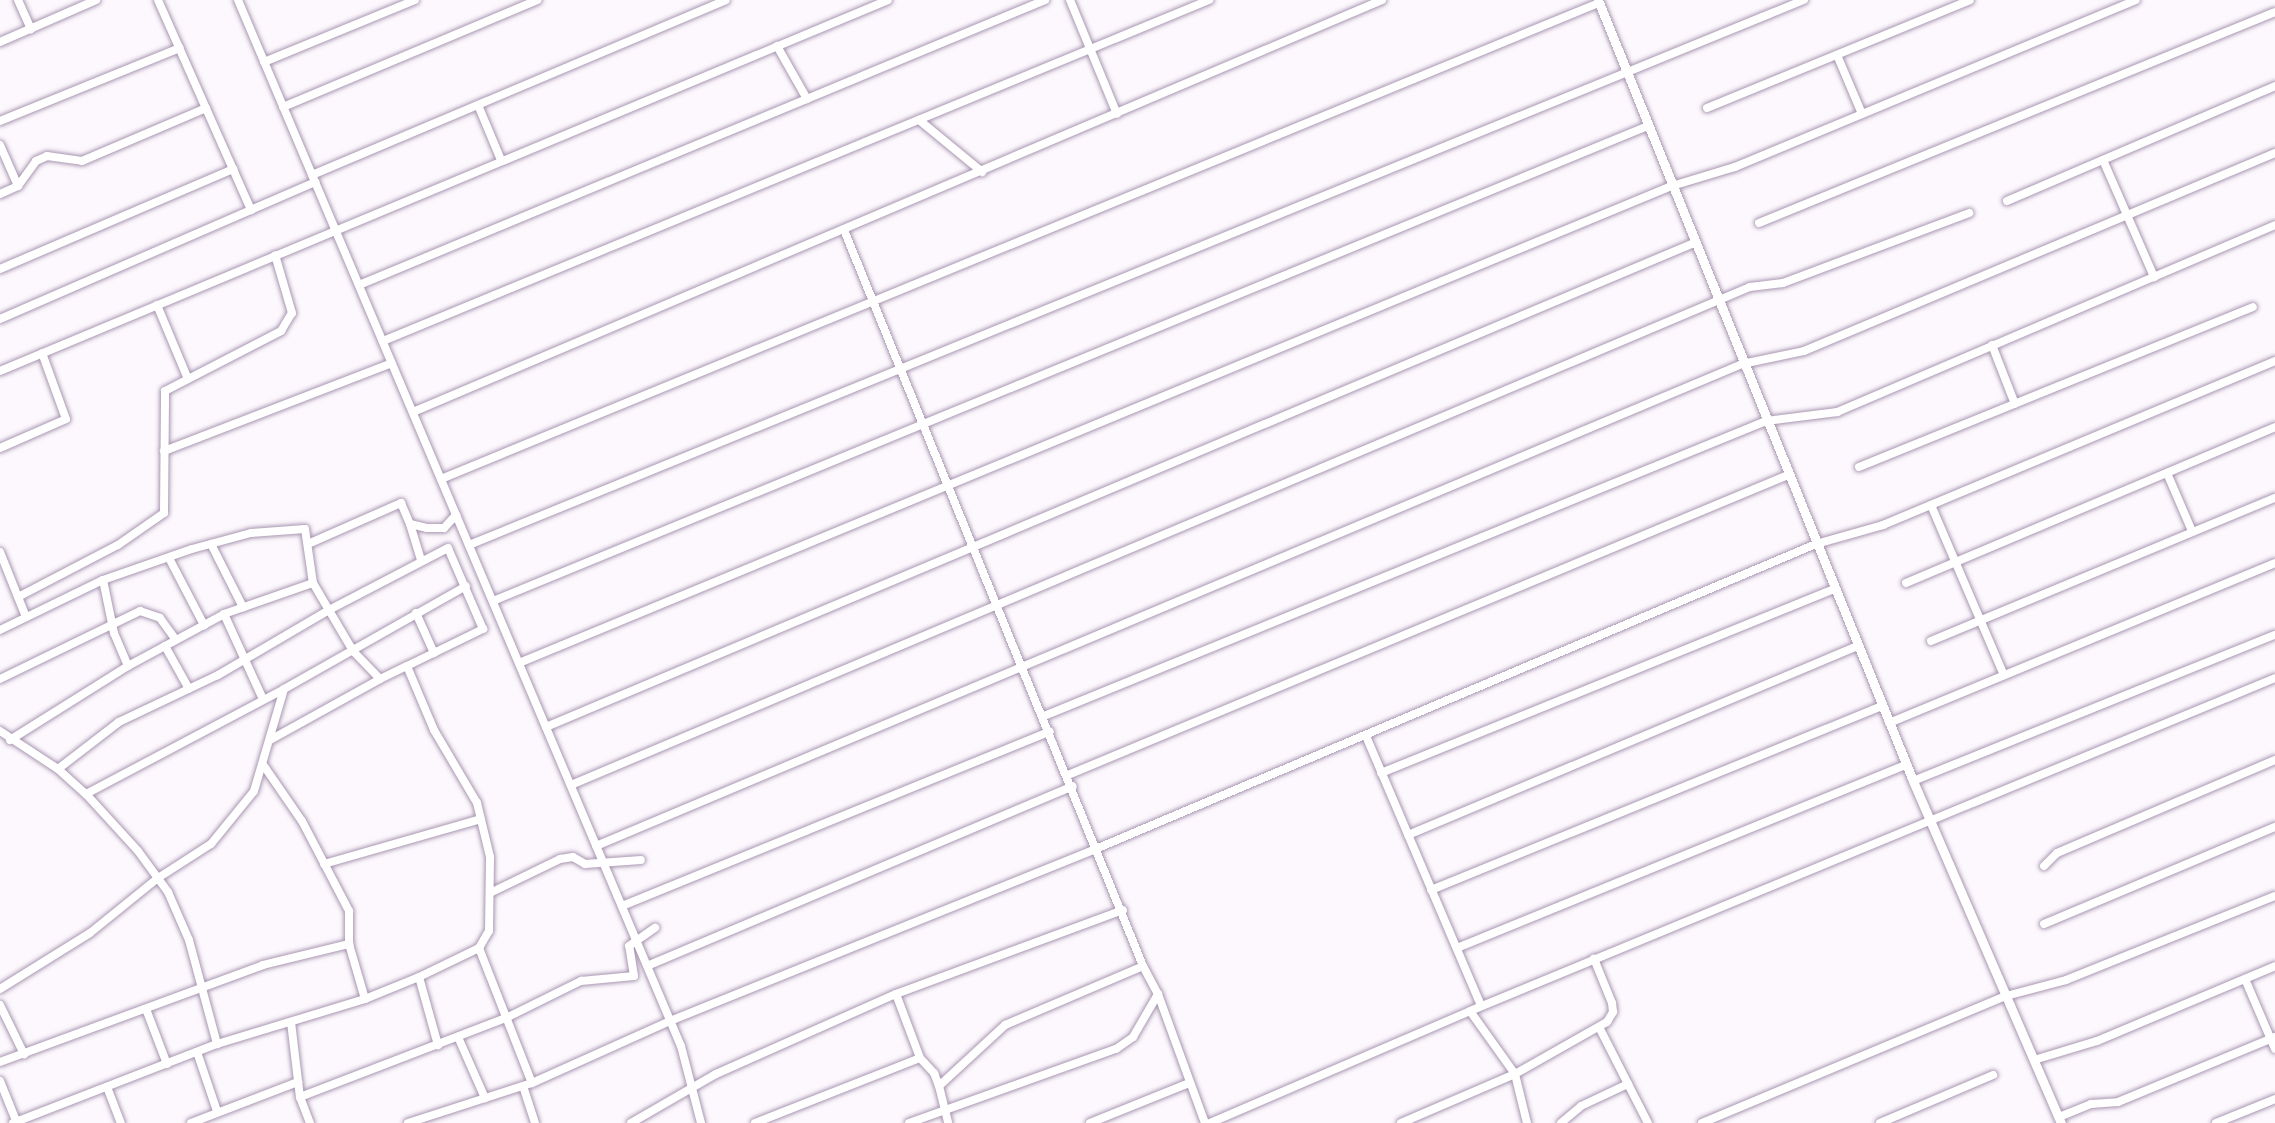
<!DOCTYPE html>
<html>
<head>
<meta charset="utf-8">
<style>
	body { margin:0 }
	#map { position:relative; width:2275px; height:1123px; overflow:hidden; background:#fcf8fd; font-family:"Sofia Sans Condensed",sans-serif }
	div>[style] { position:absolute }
	.roads { filter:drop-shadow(0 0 2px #a996b1) drop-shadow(0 0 2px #a996b1) }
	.minor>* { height:8px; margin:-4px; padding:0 4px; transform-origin:4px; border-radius:4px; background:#fff }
	.tertiary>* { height:9px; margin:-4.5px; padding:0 4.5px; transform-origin:4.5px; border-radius:4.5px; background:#fff }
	span { translate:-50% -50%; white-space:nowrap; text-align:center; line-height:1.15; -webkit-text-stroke:6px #fff; paint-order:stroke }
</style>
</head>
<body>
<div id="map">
	<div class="roads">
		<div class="minor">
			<div style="left:18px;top:0;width:32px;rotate:66deg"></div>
			<div style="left:158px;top:0;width:230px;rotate:66.1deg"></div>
			<div style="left:238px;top:0;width:1136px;rotate:67.05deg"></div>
			<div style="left:681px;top:1046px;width:80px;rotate:75.4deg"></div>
			<div style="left:1070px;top:0;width:123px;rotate:67.6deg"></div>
			<div style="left:0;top:42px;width:105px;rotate:-23.6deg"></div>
			<div style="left:777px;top:46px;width:61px;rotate:60.5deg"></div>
			<div style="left:1837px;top:55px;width:64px;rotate:67deg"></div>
			<div style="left:264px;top:62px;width:163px;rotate:-22.3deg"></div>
			<div style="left:478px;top:105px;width:60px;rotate:67.3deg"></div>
			<div style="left:283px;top:107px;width:276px;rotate:-22.8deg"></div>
			<div style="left:1707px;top:108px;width:284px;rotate:-22.3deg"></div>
			<div style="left:919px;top:120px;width:82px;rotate:39.5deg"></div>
			<div style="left:0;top:121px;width:194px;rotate:-22.1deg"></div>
			<div style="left:0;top:145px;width:45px;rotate:66.3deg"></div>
			<div style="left:2103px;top:160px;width:128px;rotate:66.4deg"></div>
			<div style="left:312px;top:175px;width:449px;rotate:-22.9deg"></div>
			<div style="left:0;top:194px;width:20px;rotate:-24deg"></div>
			<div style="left:18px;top:186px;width:31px;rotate:-54deg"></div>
			<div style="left:36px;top:161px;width:12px;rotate:-24deg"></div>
			<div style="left:47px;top:156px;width:35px;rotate:8deg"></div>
			<div style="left:82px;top:161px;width:135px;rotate:-23.1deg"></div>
			<div style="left:2007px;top:201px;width:292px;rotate:-23.2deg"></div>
			<div style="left:1759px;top:223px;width:557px;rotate:-22.24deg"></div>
			<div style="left:844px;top:230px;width:794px;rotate:67.89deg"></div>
			<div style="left:1143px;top:966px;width:32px;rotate:62deg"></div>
			<div style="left:1158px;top:994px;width:137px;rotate:70deg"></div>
			<div style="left:0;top:269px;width:254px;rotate:-23.2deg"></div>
			<div style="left:359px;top:285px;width:743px;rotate:-22.56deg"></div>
			<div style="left:157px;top:305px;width:80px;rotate:67.3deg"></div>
			<div style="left:0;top:319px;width:344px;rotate:-23.5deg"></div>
			<div style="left:383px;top:341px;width:894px;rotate:-22.43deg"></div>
			<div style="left:1992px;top:345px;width:63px;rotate:68.7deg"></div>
			<div style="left:0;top:371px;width:962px;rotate:-22.67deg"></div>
			<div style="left:413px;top:412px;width:1053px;rotate:-23.03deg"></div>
			<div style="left:0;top:448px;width:72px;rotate:-23.7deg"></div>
			<div style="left:66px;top:419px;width:70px;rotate:-110deg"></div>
			<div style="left:164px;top:451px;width:244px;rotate:-21.1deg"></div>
			<div style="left:1859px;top:467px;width:425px;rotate:-22.1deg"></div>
			<div style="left:2167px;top:473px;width:63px;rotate:66.7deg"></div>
			<div style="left:441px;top:479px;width:1252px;rotate:-22.35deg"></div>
			<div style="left:1931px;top:505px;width:185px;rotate:66.8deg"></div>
			<div style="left:410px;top:524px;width:38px;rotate:73deg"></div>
			<div style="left:211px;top:544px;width:71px;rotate:63.1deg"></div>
			<div style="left:308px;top:544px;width:102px;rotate:-23.8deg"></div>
			<div style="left:401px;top:503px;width:23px;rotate:67deg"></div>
			<div style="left:410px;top:524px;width:17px;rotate:13deg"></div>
			<div style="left:427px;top:528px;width:17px"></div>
			<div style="left:444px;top:528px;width:18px;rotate:-47deg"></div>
			<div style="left:469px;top:545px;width:1442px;rotate:-22.21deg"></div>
			<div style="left:0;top:552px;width:70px;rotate:68.2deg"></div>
			<div style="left:169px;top:558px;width:76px;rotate:62.4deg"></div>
			<div style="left:103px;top:580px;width:54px;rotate:78.3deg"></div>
			<div style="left:114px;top:633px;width:36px;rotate:67deg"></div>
			<div style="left:128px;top:666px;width:109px;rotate:-28.4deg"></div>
			<div style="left:224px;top:614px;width:94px;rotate:-19.2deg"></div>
			<div style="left:1906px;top:583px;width:401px;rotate:-22.9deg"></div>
			<div style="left:18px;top:597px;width:113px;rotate:-27.5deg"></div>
			<div style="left:118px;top:545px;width:56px;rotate:-34.8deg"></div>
			<div style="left:164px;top:513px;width:122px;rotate:-89.5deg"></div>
			<div style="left:165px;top:391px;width:131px;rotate:-27.3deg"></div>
			<div style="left:281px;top:331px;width:21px;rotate:-59deg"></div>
			<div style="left:292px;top:313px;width:60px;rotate:-106.3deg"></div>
			<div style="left:493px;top:601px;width:1249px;rotate:-22.36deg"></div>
			<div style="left:416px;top:613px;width:44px;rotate:65.8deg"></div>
			<div style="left:224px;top:614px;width:94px;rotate:65.4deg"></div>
			<div style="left:0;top:630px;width:114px;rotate:-25.9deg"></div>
			<div style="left:103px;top:580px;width:94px;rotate:-19.2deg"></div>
			<div style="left:192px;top:549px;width:61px;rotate:-15.2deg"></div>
			<div style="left:251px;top:533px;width:54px;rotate:-4.2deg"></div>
			<div style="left:305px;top:529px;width:55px;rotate:81.6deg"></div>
			<div style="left:313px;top:583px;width:79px;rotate:59.5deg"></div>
			<div style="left:353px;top:651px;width:39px;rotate:46deg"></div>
			<div style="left:380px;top:679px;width:30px;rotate:-26deg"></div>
			<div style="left:1931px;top:641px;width:373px;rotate:-22.6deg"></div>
			<div style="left:165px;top:646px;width:49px;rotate:60.8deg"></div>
			<div style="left:519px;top:663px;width:1248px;rotate:-22.48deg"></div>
			<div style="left:1672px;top:186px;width:66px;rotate:-16.8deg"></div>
			<div style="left:1735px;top:167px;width:434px;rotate:-22.6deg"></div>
			<div style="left:0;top:679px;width:156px;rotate:-25.9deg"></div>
			<div style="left:140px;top:611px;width:21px;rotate:19deg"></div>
			<div style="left:160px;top:618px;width:27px;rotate:54deg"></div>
			<div style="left:1044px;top:716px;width:780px;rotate:-22.22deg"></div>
			<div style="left:1766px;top:421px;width:72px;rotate:-7.2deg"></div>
			<div style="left:1837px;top:412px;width:476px;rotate:-23.1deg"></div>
			<div style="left:1889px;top:723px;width:418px;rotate:-22.5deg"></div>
			<div style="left:546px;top:727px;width:1246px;rotate:-22.86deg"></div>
			<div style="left:0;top:731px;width:69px;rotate:33.2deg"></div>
			<div style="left:58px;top:769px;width:38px;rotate:42deg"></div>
			<div style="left:86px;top:794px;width:77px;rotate:47.6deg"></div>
			<div style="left:138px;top:851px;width:51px;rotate:53.8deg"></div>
			<div style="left:168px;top:892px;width:52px;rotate:66.4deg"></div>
			<div style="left:189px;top:940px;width:108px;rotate:74.9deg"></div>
			<div style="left:1366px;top:736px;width:293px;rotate:66.9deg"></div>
			<div style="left:10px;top:740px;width:139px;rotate:-32.1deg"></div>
			<div style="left:270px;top:740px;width:126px;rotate:-29deg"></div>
			<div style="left:264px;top:766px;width:67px;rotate:55.4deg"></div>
			<div style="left:302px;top:821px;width:102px;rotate:62.4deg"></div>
			<div style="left:349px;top:911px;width:33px;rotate:90deg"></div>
			<div style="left:349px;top:944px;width:57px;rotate:73.8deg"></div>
			<div style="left:1381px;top:773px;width:489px;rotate:-22.1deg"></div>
			<div style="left:1068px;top:775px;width:780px;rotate:-22.62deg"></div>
			<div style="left:1913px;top:781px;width:390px;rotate:-22deg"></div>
			<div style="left:571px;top:785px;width:1280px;rotate:-22.9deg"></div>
			<div style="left:1750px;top:287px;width:33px;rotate:-7deg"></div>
			<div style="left:1783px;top:283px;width:199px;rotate:-20.6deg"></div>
			<div style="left:86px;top:794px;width:224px;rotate:-27.9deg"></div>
			<div style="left:1408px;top:835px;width:487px;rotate:-22.8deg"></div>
			<div style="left:596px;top:846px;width:1243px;rotate:-22.81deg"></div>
			<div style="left:1742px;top:364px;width:63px;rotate:-11.8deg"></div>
			<div style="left:1804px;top:351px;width:511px;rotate:-22.8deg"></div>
			<div style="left:324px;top:864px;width:163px;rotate:-16deg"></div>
			<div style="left:2044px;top:866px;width:18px;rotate:-45deg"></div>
			<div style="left:2057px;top:853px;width:237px;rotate:-23.1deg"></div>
			<div style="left:1431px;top:890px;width:487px;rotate:-22.2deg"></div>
			<div style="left:492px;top:892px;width:76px;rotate:-25.9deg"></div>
			<div style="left:560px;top:859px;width:13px;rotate:-9deg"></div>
			<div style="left:573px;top:857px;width:14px;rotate:30deg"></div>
			<div style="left:585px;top:864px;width:56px;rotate:-4.1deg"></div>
			<div style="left:622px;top:906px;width:462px;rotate:-22.2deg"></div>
			<div style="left:2044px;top:924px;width:251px;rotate:-22.8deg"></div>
			<div style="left:479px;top:948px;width:145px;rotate:68.6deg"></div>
			<div style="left:532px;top:1083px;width:151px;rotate:-24.2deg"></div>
			<div style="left:670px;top:1021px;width:462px;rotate:-22deg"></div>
			<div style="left:1098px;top:848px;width:780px;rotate:-22.95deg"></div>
			<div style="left:1816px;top:544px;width:70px;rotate:-15.8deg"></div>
			<div style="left:1883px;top:525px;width:425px;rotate:-22.7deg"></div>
			<div style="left:1457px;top:948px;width:485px;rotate:-22.2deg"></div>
			<div style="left:647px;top:966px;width:462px;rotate:-22.9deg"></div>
			<div style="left:419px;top:977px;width:71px;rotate:74.4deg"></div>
			<div style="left:2245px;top:979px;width:76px;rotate:66.8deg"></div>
			<div style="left:0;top:989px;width:106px;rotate:-31.9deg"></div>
			<div style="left:90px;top:933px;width:87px;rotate:-39deg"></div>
			<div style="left:158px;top:878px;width:63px;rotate:-32.7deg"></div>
			<div style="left:211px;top:844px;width:68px;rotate:-50.9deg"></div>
			<div style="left:254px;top:791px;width:106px;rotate:-73.6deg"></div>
			<div style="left:284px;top:689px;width:209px;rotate:-29.5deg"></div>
			<div style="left:896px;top:994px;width:68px;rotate:69.4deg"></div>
			<div style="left:920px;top:1058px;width:21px;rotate:47deg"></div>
			<div style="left:934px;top:1073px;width:14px;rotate:69deg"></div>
			<div style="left:939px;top:1086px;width:38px;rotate:76deg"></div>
			<div style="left:0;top:1005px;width:55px;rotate:63.9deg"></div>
			<div style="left:146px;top:1009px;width:59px;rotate:69.1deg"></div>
			<div style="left:291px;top:1022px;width:76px;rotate:83.2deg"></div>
			<div style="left:300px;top:1097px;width:28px;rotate:69deg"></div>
			<div style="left:1599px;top:1027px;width:64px;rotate:63deg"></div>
			<div style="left:458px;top:1037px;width:67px;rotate:66.1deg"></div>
			<div style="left:197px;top:1052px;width:62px;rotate:71.3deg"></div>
			<div style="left:2034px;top:1060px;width:66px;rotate:-16.8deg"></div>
			<div style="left:2097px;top:1041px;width:193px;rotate:-22.8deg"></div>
			<div style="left:0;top:1062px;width:280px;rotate:-20.2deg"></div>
			<div style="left:263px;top:965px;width:89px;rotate:-13.7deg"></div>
			<div style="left:0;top:1081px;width:45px;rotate:68deg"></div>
			<div style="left:523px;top:1086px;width:39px;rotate:72deg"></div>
			<div style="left:939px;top:1086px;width:90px;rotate:-42.7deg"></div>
			<div style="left:1005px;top:1025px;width:150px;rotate:-23.1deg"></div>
			<div style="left:107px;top:1087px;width:39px;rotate:69deg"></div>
			<div style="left:300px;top:1097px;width:221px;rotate:-21deg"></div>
			<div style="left:506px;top:1018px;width:84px;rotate:-26.3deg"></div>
			<div style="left:581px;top:981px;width:53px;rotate:-5.4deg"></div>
			<div style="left:634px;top:976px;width:30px;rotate:-99deg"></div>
			<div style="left:629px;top:946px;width:32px;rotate:-35deg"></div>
			<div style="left:2059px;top:1117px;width:35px;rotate:-22deg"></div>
			<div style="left:2091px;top:1104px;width:27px;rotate:-4deg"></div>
			<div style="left:2118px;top:1102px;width:170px;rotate:-22.5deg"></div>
			<div style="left:13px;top:1123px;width:219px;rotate:-21.2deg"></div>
			<div style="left:217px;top:1044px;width:155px;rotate:-16.9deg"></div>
			<div style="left:365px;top:999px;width:58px;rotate:-22.2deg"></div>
			<div style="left:419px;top:977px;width:67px;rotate:-25.8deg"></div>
			<div style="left:479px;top:948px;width:20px;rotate:-60deg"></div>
			<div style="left:489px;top:931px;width:74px;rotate:-89.2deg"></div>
			<div style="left:490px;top:857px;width:56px;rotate:-103.5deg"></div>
			<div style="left:477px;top:803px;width:85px;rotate:-120.5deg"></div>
			<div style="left:434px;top:730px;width:69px;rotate:-112.9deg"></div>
			<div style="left:407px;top:666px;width:85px;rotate:-26deg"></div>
			<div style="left:483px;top:629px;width:88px;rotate:-113.4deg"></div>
			<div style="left:448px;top:548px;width:134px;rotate:152.5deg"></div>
			<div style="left:329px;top:610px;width:129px;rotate:149.6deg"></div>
			<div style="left:218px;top:675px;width:110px;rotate:154.6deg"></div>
			<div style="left:119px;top:722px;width:77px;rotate:142.4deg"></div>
			<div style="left:191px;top:1123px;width:115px;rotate:-21deg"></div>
			<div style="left:408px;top:1123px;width:130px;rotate:-17.9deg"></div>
			<div style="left:631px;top:1123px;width:98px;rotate:-30deg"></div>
			<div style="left:716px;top:1074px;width:197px;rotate:-24deg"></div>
			<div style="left:896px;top:994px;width:242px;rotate:-20.3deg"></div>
			<div style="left:755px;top:1123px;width:177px;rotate:-21.5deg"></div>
			<div style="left:909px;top:1123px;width:220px;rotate:-19.7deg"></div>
			<div style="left:1116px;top:1049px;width:21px;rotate:-35deg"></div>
			<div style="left:1133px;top:1037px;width:50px;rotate:-59.8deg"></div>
			<div style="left:1090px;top:1123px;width:107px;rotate:-22deg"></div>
			<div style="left:1210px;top:1123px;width:283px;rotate:-23.3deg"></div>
			<div style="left:1401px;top:1123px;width:124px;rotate:-23.3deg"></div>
			<div style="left:1515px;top:1074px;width:106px;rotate:-29.5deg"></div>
			<div style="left:1607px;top:1022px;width:12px;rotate:-59deg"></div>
			<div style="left:1613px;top:1012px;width:9px;rotate:-96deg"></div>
			<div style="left:1612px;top:1003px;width:48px;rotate:-112.2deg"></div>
			<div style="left:1527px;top:1123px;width:50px;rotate:-103.8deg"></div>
			<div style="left:1515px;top:1074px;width:77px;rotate:-125.5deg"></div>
			<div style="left:1470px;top:1011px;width:871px;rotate:-22.47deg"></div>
			<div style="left:1561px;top:1123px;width:26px;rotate:-40deg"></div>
			<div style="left:1581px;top:1106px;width:52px;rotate:-25.1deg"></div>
			<div style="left:1628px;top:1084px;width:44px;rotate:62.9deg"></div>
			<div style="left:1702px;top:1123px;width:329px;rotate:-22.7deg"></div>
			<div style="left:2006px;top:996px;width:62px;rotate:-14.9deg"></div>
			<div style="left:2066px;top:980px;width:225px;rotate:-21.9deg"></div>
			<div style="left:1880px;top:1123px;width:123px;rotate:-23deg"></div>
			<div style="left:2216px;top:1123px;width:64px;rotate:-22.1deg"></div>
		</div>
		<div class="tertiary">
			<div style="left:1598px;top:0;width:842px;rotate:68.03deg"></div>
			<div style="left:1913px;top:781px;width:373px;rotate:66.6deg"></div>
		</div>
	</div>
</div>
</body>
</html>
